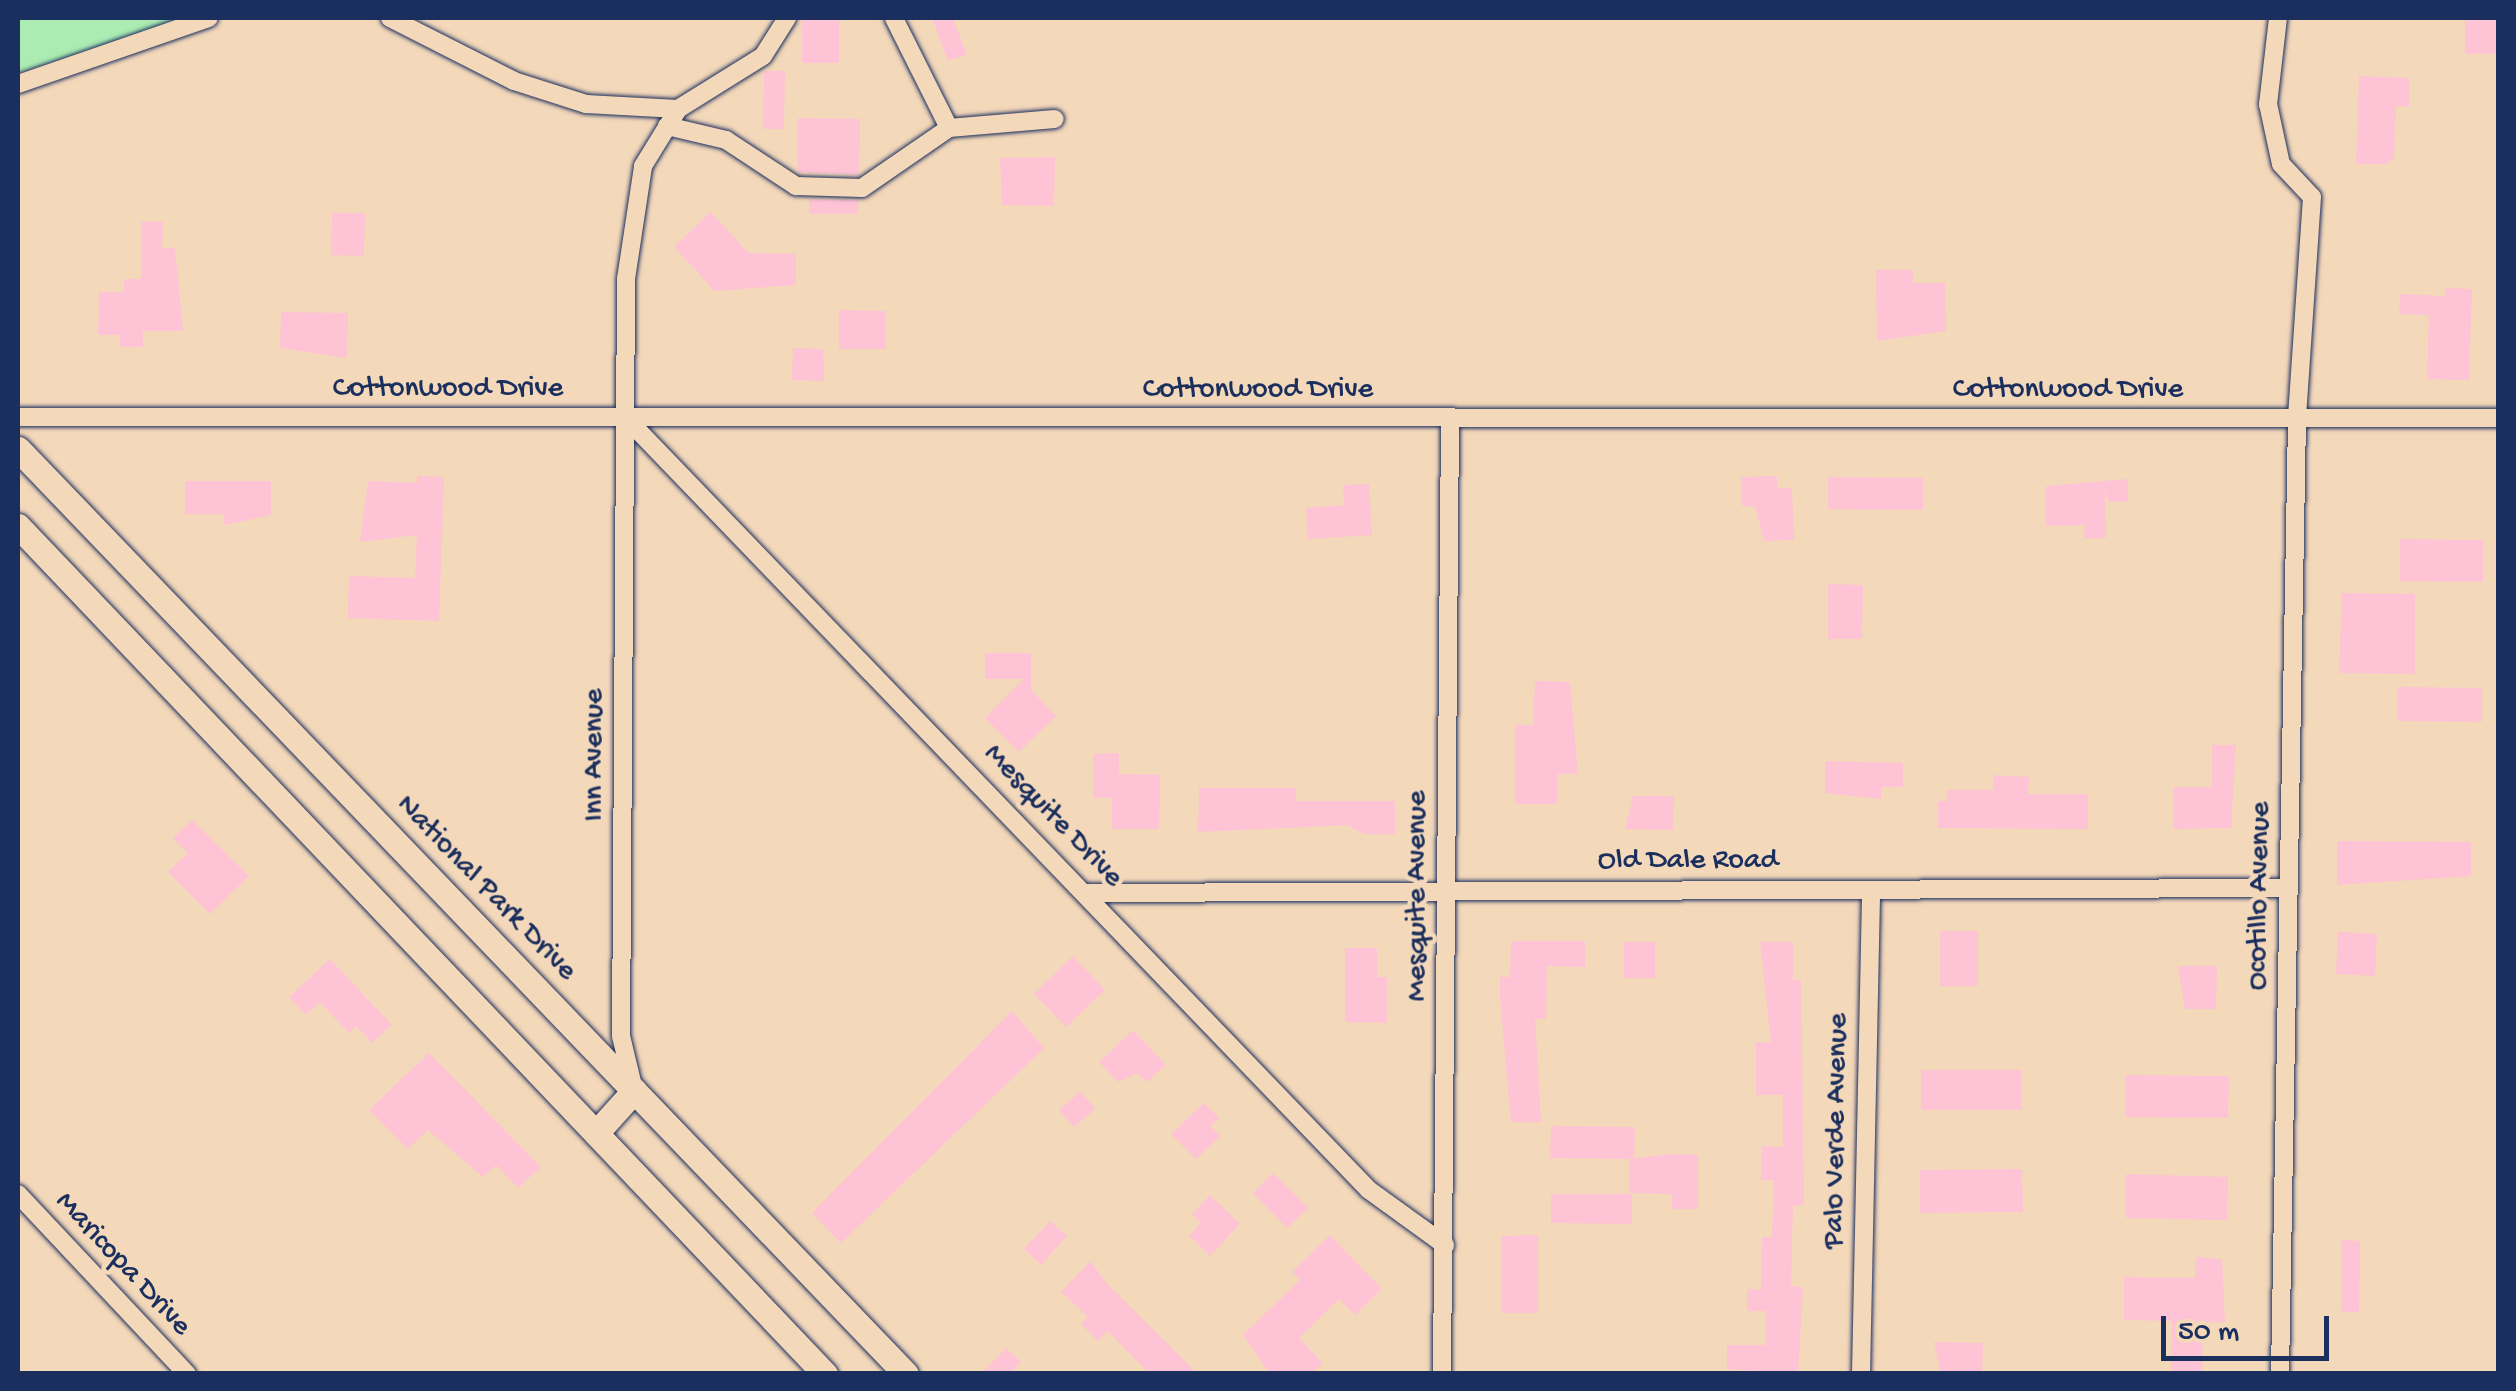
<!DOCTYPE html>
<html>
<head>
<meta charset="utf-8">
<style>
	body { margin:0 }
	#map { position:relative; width:2516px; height:1391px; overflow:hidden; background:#f4d8ba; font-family:"Gochi Hand",sans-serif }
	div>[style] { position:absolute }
	.green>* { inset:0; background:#acecb3 }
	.building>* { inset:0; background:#fec3d4 }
	.roads { filter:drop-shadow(0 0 2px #1b2f5e) drop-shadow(0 0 2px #1b2f5e) }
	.street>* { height:18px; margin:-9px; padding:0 9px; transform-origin:9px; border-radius:9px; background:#f4d8ba }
	.secondary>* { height:25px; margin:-12.5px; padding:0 12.5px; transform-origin:12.5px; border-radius:12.5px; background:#f4d8ba }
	span { translate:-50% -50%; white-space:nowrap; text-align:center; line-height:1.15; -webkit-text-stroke:9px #f4d8ba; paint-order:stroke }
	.street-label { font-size:30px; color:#1b2f5e }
	.frame { position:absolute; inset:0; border:20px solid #1b2f5e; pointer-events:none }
	.scale { position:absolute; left:2161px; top:1316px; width:168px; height:45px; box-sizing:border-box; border:5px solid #1b2f5e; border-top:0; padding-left:12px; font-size:30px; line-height:35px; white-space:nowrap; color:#1b2f5e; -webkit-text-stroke:8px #f4d8ba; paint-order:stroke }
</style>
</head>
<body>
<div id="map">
	<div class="green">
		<div style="clip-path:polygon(18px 18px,186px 18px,18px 73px)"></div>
	</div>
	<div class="building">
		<div style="clip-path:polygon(802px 18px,839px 18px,839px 63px,802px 63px)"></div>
		<div style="clip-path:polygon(932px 18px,953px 18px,967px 55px,948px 61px)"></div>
		<div style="clip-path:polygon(2465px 18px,2498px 18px,2498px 54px,2465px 54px)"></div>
		<div style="clip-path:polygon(764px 71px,785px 71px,784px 129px,763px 129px)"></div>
		<div style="clip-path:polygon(2359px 76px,2409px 78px,2409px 107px,2396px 106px,2394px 158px,2386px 164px,2356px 164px)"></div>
		<div style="clip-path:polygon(798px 118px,860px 119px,859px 175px,797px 172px)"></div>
		<div style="clip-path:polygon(1055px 157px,1054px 206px,1002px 205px,1000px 158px)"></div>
		<div style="clip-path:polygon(809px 199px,858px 200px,858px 214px,809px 214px)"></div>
		<div style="clip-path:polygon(710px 212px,749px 253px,796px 254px,796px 285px,715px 291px,674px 247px)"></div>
		<div style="clip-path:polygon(332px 213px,365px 213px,364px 256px,331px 255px)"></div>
		<div style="clip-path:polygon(142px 221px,163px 222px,162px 248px,175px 248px,183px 331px,143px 331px,143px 347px,120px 347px,120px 335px,98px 335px,99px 292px,124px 292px,124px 279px,141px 279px)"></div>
		<div style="clip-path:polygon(1876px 270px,1913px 270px,1913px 283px,1945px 283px,1946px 331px,1877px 341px)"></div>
		<div style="clip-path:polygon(2445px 288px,2472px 289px,2469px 380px,2427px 379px,2429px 315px,2399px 314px,2400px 294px,2445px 296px)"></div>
		<div style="clip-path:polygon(839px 310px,886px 311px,886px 349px,839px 349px)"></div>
		<div style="clip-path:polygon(281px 312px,348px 313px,347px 358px,280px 348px)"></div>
		<div style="clip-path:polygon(793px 348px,823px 349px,824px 381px,792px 380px)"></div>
		<div style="clip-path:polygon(417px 476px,444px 477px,439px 621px,348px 618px,349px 576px,415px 578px,417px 535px,360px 542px,368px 481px,417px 483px)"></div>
		<div style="clip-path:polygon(1777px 476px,1777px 488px,1792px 488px,1794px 540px,1764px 541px,1755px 506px,1742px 506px,1741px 477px)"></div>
		<div style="clip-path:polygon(1828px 477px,1923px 478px,1923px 510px,1828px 509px)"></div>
		<div style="clip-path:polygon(2128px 479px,2128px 501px,2109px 502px,2105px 488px,2106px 538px,2084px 538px,2085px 525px,2046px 526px,2046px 486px)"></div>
		<div style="clip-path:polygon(185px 481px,271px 481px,271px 515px,224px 525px,224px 514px,185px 514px)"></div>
		<div style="clip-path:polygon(1369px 484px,1372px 535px,1308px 539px,1306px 508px,1344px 505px,1343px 485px)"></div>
		<div style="clip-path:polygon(2400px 539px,2483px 540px,2483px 582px,2400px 581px)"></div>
		<div style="clip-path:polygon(1828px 584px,1863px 585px,1862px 639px,1828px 639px)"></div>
		<div style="clip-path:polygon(2342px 593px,2415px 594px,2415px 674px,2339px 673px)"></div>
		<div style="clip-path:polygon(985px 653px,1031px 653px,1031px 690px,1056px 716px,1019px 752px,985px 718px,1024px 679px,985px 679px)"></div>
		<div style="clip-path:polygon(1535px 681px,1570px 682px,1578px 774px,1557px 774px,1557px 804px,1515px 804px,1515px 725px,1533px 725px)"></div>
		<div style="clip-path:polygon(2398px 687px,2482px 688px,2482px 722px,2398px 721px)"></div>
		<div style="clip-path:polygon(2212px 745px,2236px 745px,2231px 828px,2174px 829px,2174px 787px,2212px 787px)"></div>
		<div style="clip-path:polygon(1119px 753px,1119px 774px,1160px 775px,1159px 829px,1112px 829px,1112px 798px,1093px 798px,1093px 754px)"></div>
		<div style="clip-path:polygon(1825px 761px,1903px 763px,1903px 787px,1881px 787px,1881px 799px,1825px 793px)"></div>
		<div style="clip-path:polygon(1994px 775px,2029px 777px,2028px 794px,2088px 794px,2088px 829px,1938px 828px,1938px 801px,1947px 801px,1947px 790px,1993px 790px)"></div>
		<div style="clip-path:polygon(1199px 788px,1296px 788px,1296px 801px,1395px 801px,1395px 834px,1364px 834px,1348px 825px,1198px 832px)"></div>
		<div style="clip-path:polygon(1633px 796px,1674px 796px,1673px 830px,1625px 829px)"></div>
		<div style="clip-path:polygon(192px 820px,249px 876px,210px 914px,168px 872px,188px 853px,173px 838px)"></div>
		<div style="clip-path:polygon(2337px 841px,2471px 842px,2471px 876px,2337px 885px)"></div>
		<div style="clip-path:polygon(1940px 931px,1978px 931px,1978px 986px,1940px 986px)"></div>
		<div style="clip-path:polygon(2338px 932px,2377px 934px,2375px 976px,2336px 974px)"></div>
		<div style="clip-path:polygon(1511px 941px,1585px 941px,1585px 967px,1547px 966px,1546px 1019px,1535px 1019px,1541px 1122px,1511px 1122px,1500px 997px,1500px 977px,1510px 977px)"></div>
		<div style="clip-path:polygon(1624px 942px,1655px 942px,1655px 978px,1624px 978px)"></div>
		<div style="clip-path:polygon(1760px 942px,1793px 942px,1793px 980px,1801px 980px,1804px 1205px,1793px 1205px,1791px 1286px,1803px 1287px,1798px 1374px,1727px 1369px,1727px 1345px,1766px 1345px,1766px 1311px,1747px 1311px,1747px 1289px,1761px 1290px,1762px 1237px,1772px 1237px,1774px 1180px,1761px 1180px,1762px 1146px,1783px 1147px,1783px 1095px,1756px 1095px,1756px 1042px,1771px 1042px)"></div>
		<div style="clip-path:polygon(1345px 948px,1377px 948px,1377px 977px,1387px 977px,1387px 1023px,1345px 1022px)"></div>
		<div style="clip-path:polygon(1073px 956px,1105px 990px,1066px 1027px,1034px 994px)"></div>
		<div style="clip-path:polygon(330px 959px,392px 1025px,372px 1043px,356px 1026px,349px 1033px,320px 1002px,306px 1015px,289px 997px)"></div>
		<div style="clip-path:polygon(2178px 966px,2217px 966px,2216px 1009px,2185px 1009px)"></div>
		<div style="clip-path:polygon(1012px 1011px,1044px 1048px,841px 1243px,812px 1213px)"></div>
		<div style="clip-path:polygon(1133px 1030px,1166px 1065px,1147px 1082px,1137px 1073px,1118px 1082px,1099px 1062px)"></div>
		<div style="clip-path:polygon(429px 1053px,541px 1167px,518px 1188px,496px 1165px,483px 1177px,428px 1130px,408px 1149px,369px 1110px)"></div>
		<div style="clip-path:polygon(1921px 1070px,2021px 1070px,2022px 1110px,1921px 1110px)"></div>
		<div style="clip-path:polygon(2126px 1075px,2229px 1076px,2228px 1118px,2126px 1117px)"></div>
		<div style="clip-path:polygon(1081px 1091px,1095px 1109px,1074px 1127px,1059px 1110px)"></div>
		<div style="clip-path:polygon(1204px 1103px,1219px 1118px,1210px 1126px,1220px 1136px,1196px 1159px,1171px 1134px)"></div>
		<div style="clip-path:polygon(1551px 1126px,1635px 1127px,1634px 1159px,1550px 1158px)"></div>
		<div style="clip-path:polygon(1673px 1154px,1698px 1155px,1698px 1209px,1672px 1209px,1672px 1194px,1629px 1193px,1629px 1159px)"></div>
		<div style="clip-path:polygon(2022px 1169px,2023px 1212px,1920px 1213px,1920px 1170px)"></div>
		<div style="clip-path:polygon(1273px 1173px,1308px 1208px,1287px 1228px,1253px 1193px)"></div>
		<div style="clip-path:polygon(2126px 1174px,2228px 1177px,2227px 1220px,2126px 1218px)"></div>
		<div style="clip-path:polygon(1551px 1194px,1632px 1194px,1632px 1224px,1551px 1223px)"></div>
		<div style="clip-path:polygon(1210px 1195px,1240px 1224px,1210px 1256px,1189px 1236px,1201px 1223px,1192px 1214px)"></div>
		<div style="clip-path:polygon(1050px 1221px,1067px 1236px,1041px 1265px,1024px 1249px)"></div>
		<div style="clip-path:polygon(1330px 1235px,1382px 1289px,1355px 1315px,1339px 1299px,1299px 1338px,1323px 1363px,1311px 1374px,1270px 1374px,1243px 1335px,1300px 1280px,1292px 1272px)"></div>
		<div style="clip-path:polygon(1538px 1235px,1538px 1313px,1502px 1313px,1502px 1236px)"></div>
		<div style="clip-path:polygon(2342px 1240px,2360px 1241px,2359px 1312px,2341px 1312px)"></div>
		<div style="clip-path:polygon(2196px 1257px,2222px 1259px,2225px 1322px,2203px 1322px,2202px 1374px,2171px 1374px,2172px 1321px,2124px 1320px,2124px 1277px,2195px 1278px)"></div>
		<div style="clip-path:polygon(1091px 1261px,1105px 1282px,1198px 1374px,1150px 1374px,1108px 1331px,1098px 1341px,1081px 1324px,1088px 1317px,1061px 1292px)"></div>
		<div style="clip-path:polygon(1934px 1342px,1983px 1343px,1982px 1374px,1941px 1374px)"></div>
		<div style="clip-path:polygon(1006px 1348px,1021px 1362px,1010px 1374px,981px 1374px)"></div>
	</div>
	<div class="roads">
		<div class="street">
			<div style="left:390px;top:18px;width:139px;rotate:26.9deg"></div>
			<div style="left:514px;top:81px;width:76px;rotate:17.7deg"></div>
			<div style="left:586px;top:104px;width:92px;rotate:3.1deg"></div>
			<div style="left:678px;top:109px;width:100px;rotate:-31.9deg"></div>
			<div style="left:763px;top:56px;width:45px;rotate:-57.7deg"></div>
			<div style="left:2278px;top:18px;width:87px;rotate:96.6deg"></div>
			<div style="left:2268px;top:104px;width:61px;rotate:77.8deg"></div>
			<div style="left:2281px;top:164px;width:45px;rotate:46.8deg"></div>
			<div style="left:2312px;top:197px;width:223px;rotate:93.9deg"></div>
			<div style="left:2297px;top:419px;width:955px;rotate:91.02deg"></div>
			<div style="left:18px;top:84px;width:202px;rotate:-19.1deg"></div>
			<div style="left:667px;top:126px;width:61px;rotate:13.3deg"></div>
			<div style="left:726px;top:140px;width:84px;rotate:33.3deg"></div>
			<div style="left:796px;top:186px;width:66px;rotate:1.7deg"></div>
			<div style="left:862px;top:188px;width:106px;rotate:-34.6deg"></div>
			<div style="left:949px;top:128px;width:123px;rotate:-116.6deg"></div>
			<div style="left:949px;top:128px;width:106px;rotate:-4.9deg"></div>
			<div style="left:18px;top:417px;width:2480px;rotate:0.02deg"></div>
			<div style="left:626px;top:418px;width:1071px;rotate:46.1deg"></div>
			<div style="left:1369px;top:1190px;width:94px;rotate:35.9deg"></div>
			<div style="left:1087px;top:893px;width:1202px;rotate:-0.24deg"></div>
			<div style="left:633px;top:1086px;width:51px;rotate:-103.5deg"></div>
			<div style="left:621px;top:1036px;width:757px;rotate:-89.62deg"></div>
			<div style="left:626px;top:279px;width:114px;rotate:-81.4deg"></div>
			<div style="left:643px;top:166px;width:67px;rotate:-58.4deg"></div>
			<div style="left:18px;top:1194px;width:247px;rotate:46.8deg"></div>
			<div style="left:1442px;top:1374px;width:956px;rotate:-89.52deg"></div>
			<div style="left:1861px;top:1374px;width:484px;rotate:-88.8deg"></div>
		</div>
		<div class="secondary">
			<div style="left:18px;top:449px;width:1282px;rotate:46.17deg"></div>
			<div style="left:18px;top:526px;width:1171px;rotate:46.42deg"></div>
			<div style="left:596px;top:1133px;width:57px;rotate:-47.9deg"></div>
		</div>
	</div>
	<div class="street-label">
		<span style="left:448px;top:390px">Cottonwood Drive</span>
		<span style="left:1258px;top:391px">Cottonwood Drive</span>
		<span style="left:2068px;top:391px">Cottonwood Drive</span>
		<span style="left:596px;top:755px;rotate:-90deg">Inn Avenue</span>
		<span style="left:1052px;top:817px;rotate:46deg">Mesquite Drive</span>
		<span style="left:1688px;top:862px">Old Dale Road</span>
		<span style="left:485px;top:889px;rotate:46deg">National Park Drive</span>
		<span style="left:1419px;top:896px;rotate:-90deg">Mesquite Avenue</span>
		<span style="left:2261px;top:896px;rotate:-89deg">Ocotillo Avenue</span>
		<span style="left:1838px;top:1131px;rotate:-89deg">Palo Verde Avenue</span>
		<span style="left:122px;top:1265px;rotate:47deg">Maricopa Drive</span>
	</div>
	<div class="frame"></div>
	<div class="scale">50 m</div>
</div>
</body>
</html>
